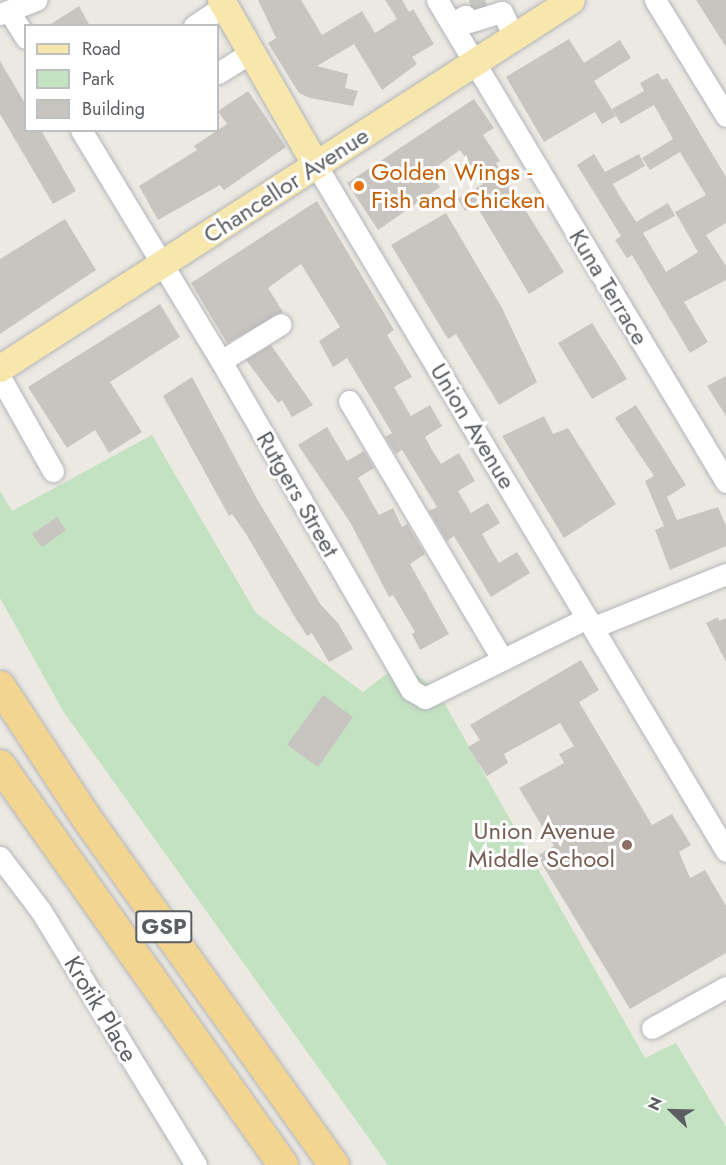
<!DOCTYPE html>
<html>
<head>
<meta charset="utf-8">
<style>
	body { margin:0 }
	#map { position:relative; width:726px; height:1165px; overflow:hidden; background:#ece9e2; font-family:Jost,sans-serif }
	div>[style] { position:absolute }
	.green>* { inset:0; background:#c3e2c1 }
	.building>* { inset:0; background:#c8c4c0 }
	.minor-tunnel>* { height:21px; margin-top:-10.5px; transform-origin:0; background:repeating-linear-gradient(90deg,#c8c6c2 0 21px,transparent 0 31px) }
	.roads { filter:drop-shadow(0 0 2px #b3b5b9) drop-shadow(0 0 2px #b3b5b9) }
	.minor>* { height:21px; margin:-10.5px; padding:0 10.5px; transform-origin:10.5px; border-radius:10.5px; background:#fff }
	.major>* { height:27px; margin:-13.5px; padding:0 13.5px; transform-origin:13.5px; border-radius:13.5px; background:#f7e7ac }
	.highway>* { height:30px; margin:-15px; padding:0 15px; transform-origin:15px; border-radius:15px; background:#f3d592 }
	.dots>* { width:16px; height:16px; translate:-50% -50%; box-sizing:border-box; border:3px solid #fff; border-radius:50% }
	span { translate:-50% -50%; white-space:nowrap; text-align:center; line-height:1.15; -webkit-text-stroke:6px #fff; paint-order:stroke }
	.shield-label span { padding:2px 4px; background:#fff; border:2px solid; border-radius:4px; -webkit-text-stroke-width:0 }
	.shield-label { font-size:22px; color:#5b5e62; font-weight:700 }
	.food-label { font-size:24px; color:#c56008 }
	.left { translate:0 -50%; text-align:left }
	.street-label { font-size:24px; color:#5b5e62 }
	.education-label { font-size:24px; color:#785e54 }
	.right { translate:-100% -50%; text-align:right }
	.legend { position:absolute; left:24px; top:24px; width:195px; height:108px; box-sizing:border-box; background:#fff; border:2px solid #bdbfc0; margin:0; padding:8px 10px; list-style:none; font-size:18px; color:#5b5e62 }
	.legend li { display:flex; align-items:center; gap:12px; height:30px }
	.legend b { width:30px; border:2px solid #bdbfc0 }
	.north { position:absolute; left:642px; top:1081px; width:60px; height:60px; -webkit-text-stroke:4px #fff; paint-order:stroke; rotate:293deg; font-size:16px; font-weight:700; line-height:24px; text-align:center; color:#5b5e62 }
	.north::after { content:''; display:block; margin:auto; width:21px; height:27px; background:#5b5e62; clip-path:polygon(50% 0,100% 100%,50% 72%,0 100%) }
</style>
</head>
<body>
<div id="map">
	<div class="green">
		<div style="clip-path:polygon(152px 435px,256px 613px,363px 692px,401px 663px,437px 690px,645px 1058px,676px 1043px,726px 1127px,726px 1165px,388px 1165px,63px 711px,0 598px,0 491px,12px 511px)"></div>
	</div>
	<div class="building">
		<div style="clip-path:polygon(258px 0,301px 0,322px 35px,362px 11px,375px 33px,397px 19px,385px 0,402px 0,409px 12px,413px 9px,434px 44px,412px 57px,417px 64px,382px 90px,354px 44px,317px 66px,348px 74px,345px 88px,358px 91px,353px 106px,310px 98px,299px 93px,268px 43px,276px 38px)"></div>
		<div style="clip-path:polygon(696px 0,726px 0,726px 47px)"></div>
		<div style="clip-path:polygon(79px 6px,90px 26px,48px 26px)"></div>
		<div style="clip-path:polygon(569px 39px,584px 63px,620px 40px,631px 58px,594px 81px,616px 116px,602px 124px,595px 112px,544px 142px,506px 77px)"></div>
		<div style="clip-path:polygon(0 61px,26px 105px,26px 130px,41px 130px,76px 191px,53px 204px,0 114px)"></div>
		<div style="clip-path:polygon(658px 73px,662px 80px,667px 78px,726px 177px,726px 223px,706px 235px,726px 266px,726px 280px,684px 302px,708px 342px,690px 353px,632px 255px,627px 258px,615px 240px,621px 236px,577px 165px,594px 154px,605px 172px,639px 154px,645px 166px,613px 184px,619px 195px,636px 222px,668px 203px,675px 216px,643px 233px,666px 272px,698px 252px,675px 212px,706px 195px,680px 152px,650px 170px,642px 158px,673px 139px,654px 105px,621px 124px,612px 109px,644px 91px,640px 83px)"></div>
		<div style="clip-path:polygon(248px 91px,286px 147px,224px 190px,220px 185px,158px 220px,139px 186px,197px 150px,194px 146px,227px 124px,218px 111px)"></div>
		<div style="clip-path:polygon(474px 99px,494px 128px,483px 135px,500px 161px,496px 163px,564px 272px,529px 294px,476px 205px,465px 211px,458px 199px,483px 184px,460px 150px,429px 172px,440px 187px,378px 230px,347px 183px)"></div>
		<div style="clip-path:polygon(317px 201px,394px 330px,387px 335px,412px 377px,394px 387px,411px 416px,430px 405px,442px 426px,425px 437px,432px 450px,441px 464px,459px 453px,475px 481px,458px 491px,471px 513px,488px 503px,500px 523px,482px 534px,499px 563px,517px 552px,530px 573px,491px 597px,454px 536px,447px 541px,429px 511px,437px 507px,402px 450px,396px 454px,385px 437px,392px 433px,347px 358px,333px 367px,319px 341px,340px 327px,301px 264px,268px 288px,283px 312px,227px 343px,191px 283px)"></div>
		<div style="clip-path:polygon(446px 213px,502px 308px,537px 382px,499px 405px,456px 334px,448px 339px,391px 245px)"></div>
		<div style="clip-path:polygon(65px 219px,96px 270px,0 334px,0 259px)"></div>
		<div style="clip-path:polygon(160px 304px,180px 337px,110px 382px,142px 432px,109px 453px,95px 430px,67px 448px,28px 387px)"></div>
		<div style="clip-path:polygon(592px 323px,627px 379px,592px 399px,558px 343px)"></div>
		<div style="clip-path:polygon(271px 345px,313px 405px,292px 417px,282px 400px,278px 403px,246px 360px)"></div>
		<div style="clip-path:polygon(726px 376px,726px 416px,707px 386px)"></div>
		<div style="clip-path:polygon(192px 377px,257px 499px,321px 605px,338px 623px,353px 649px,329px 662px,312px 633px,307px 636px,293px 614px,246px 534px,232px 514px,229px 516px,163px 396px)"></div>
		<div style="clip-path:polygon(636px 405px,686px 485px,667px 497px,677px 520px,718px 507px,726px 526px,726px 546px,670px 570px,655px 530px,664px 526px,645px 481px,654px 476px,615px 418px)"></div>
		<div style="clip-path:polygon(544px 416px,553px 434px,568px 428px,616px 504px,564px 538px,502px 436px)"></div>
		<div style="clip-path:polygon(327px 427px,347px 461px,364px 451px,374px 468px,358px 478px,379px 515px,393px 508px,402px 527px,407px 524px,425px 554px,410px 564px,449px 634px,420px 650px,412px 634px,415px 632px,393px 595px,389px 597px,350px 522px,298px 445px)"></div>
		<div style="clip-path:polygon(57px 517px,66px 530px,42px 547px,32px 534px)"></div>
		<div style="clip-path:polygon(718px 617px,719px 621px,726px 618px,726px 662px,706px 623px)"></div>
		<div style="clip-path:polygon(581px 660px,599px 690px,579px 702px,652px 825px,672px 814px,691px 845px,679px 852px,690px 878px,705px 870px,726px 906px,726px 953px,630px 1009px,537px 856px,554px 846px,519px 788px,564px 763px,559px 754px,574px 746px,560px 723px,504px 754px,508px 763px,487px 776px,468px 747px,480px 740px,470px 725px)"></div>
		<div style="clip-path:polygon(323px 695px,353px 717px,318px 767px,287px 745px)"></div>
	</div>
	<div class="minor-tunnel">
		<div style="left:470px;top:4px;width:16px;rotate:-15deg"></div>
	</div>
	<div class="roads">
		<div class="minor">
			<div style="left:437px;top:0;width:562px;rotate:59.05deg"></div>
			<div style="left:655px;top:0;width:136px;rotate:58.5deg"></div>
			<div style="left:9px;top:11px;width:32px;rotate:58deg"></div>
			<div style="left:0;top:14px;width:39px;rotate:-21deg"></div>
			<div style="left:451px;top:23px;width:16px;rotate:-27deg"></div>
			<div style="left:465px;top:16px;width:7px;rotate:56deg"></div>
			<div style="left:469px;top:22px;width:34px;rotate:-17deg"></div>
			<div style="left:502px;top:12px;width:28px;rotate:64deg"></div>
			<div style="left:194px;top:26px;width:36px;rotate:-34deg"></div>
			<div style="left:218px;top:73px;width:39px;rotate:-32deg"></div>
			<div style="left:81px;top:130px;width:270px;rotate:58.8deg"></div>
			<div style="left:221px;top:361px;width:380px;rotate:60deg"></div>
			<div style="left:411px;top:690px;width:16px;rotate:30deg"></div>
			<div style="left:425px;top:698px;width:181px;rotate:-26.3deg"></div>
			<div style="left:316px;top:165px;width:799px;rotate:59.13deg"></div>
			<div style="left:221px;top:361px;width:70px;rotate:-31.7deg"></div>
			<div style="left:0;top:377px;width:108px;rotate:60.6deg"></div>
			<div style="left:349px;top:401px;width:301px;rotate:59.3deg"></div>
			<div style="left:594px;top:627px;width:142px;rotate:-21.9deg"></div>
			<div style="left:0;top:857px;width:68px;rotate:52.8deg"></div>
			<div style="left:41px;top:911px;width:298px;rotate:58.6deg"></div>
			<div style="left:652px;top:1028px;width:85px;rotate:-29deg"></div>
		</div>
		<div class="major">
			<div style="left:221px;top:0;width:190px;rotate:60.1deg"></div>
			<div style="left:0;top:368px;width:679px;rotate:-32.8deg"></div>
		</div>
		<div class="highway">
			<div style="left:0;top:686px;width:155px;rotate:56.8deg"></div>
			<div style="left:85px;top:816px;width:429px;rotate:54.5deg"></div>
			<div style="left:0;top:765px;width:490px;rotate:54.7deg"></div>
		</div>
	</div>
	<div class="dots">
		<div style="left:359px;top:186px;background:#e8710a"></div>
		<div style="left:627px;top:845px;background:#8d6e63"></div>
	</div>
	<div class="shield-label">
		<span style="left:164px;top:927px">GSP</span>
	</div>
	<div class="food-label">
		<span class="left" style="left:371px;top:186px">Golden Wings -<br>Fish and Chicken</span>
	</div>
	<div class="street-label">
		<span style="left:286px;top:185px;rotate:-33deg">Chancellor Avenue</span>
		<span style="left:609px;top:287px;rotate:59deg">Kuna Terrace</span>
		<span style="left:473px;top:426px;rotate:59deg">Union Avenue</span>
		<span style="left:298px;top:494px;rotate:60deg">Rutgers Street</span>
		<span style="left:101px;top:1009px;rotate:59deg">Krotik Place</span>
	</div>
	<div class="education-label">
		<span class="right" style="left:615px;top:845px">Union Avenue<br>Middle School</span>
	</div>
	<ul class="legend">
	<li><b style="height:8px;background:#f7e7ac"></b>Road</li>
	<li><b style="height:16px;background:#c3e2c1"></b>Park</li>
	<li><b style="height:16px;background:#c8c4c0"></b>Building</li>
	</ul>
	<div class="north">N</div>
</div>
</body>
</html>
